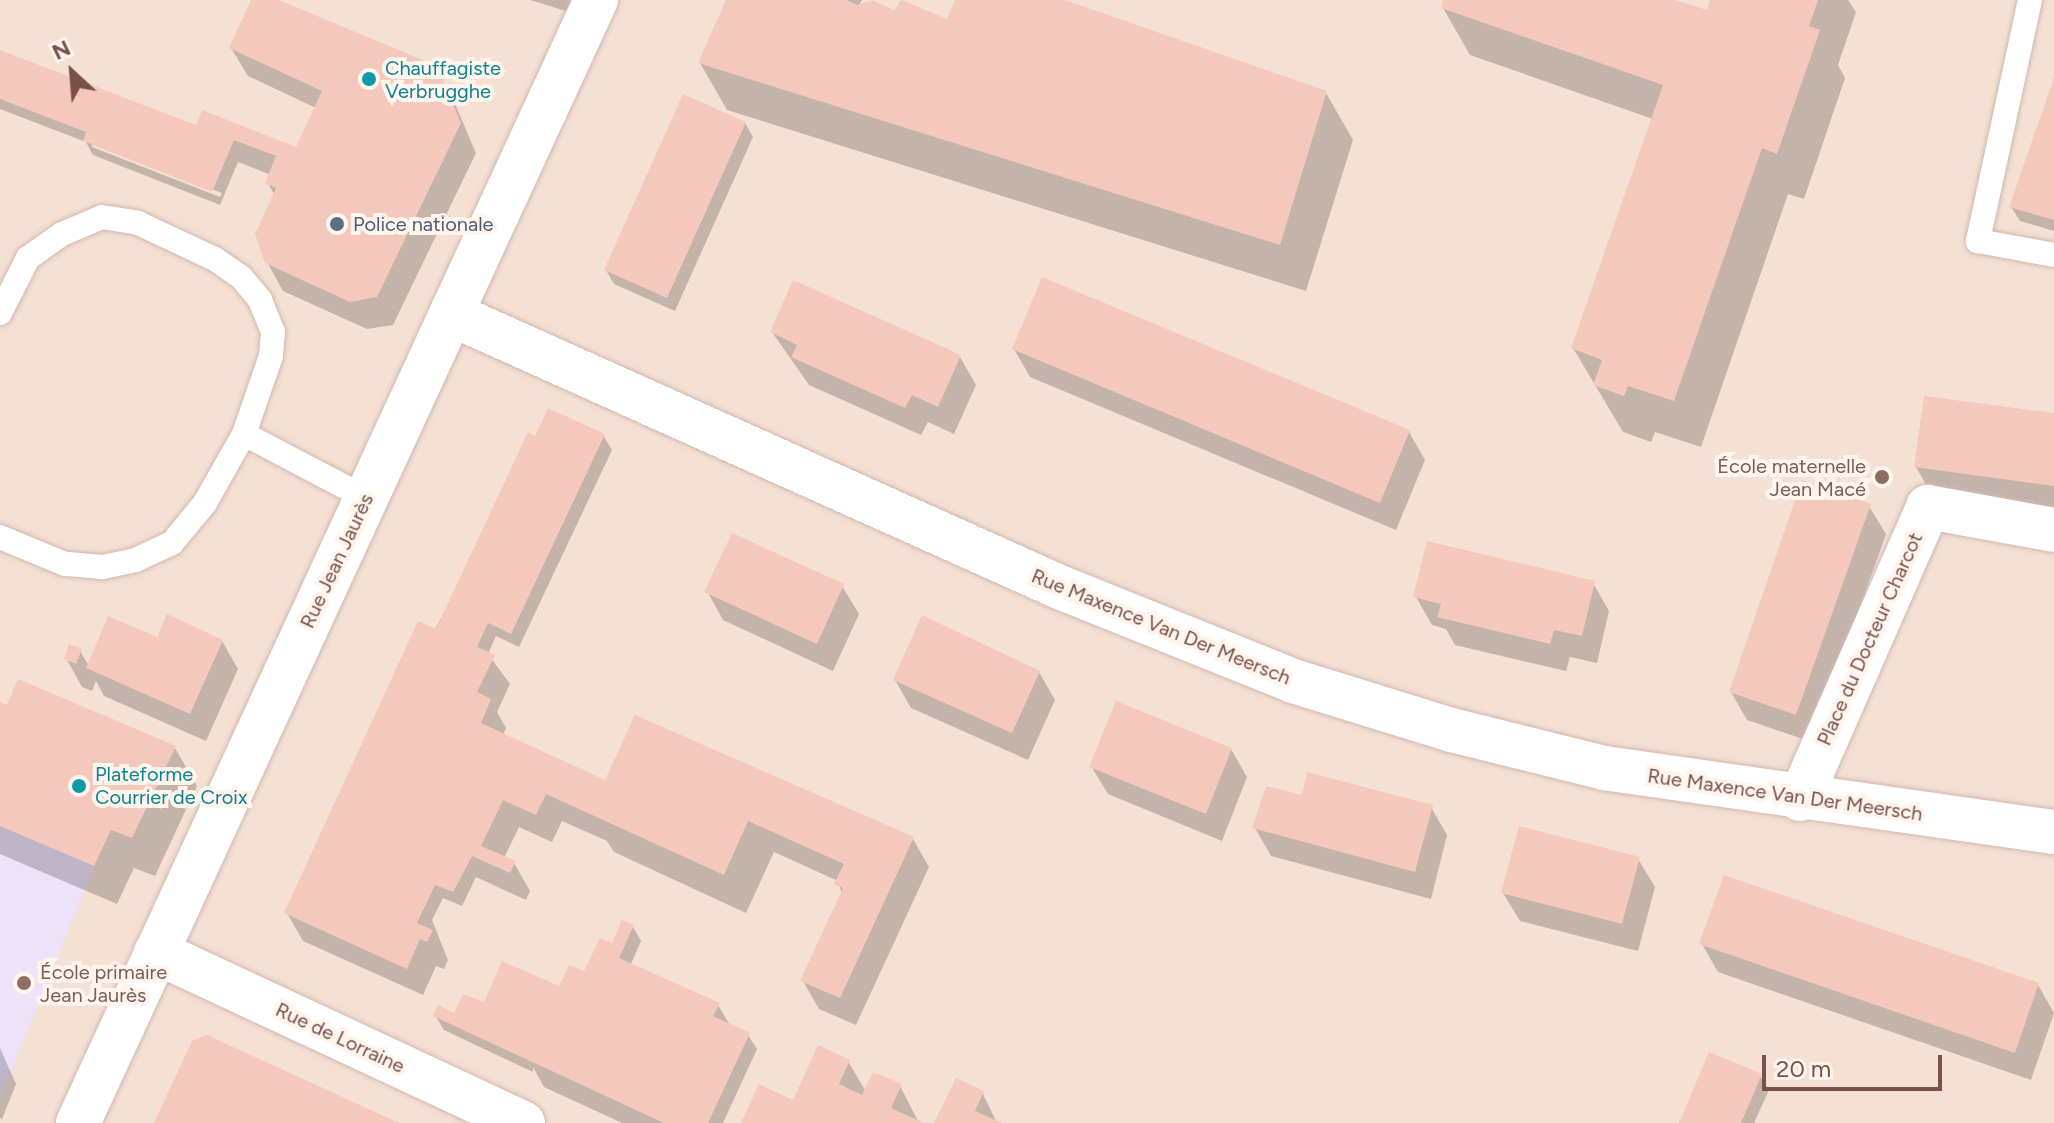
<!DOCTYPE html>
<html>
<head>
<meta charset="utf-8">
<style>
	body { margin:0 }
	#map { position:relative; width:2054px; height:1123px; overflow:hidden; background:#fdf0e6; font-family:Figtree,sans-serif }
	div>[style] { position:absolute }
	.residential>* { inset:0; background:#f5e0d4 }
	.education>* { inset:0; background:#ede2fa }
	.shadow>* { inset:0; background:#0003 }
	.building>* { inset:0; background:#f4c8bc }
	.roads { filter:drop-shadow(0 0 2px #d2b7ae) drop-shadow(0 0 2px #d2b7ae) }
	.service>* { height:24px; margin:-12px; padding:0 12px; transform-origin:12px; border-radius:12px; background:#fff }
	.minor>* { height:44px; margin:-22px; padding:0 22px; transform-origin:22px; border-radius:22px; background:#fff }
	.secondary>* { height:44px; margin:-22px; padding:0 22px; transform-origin:22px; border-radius:22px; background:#fff }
	.dots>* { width:22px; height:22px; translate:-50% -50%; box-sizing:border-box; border:4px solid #fff5ed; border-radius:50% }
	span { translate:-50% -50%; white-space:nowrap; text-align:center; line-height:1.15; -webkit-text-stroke:8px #fff5ed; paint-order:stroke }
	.culture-label { font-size:20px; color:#0d838f }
	.left { translate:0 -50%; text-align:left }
	.service-label { font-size:20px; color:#4e5e75 }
	.education-label { font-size:20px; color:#785e54 }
	.right { translate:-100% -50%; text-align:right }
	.street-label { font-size:20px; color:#785149 }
	.north { position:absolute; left:32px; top:32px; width:80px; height:80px; -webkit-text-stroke:6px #fff5ed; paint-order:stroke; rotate:334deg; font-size:22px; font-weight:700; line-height:32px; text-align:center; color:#785149 }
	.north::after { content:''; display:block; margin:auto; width:28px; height:36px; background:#785149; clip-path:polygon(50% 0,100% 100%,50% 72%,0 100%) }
	.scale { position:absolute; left:1762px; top:1055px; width:180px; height:36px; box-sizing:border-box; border:4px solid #785149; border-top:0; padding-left:10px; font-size:24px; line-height:28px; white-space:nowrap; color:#785149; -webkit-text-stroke:6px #fff5ed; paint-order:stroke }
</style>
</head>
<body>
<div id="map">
	<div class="residential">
		<div style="clip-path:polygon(0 0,2054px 0,2054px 1123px,0 1123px)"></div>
	</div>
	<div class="education">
		<div style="clip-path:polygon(0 826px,94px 866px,0 1099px)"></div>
	</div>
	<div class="shadow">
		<div style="clip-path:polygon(evenodd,254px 0,274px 0,435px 68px,452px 97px,476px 153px,393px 325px,367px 329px,283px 291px,267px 262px,275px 196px,268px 183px,271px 175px,238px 162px,220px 205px,93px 155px,86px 142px,0 109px,0 52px,201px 129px,297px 150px,316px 108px,248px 76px,231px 48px,254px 0,92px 143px,222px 193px,220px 197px,92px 147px,92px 143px)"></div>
		<div style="clip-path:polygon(530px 0,574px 0,569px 12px)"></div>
		<div style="clip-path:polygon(728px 0,862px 0,859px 6px,895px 12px,900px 1px,948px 21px,957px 0,1059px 0,1326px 93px,1353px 140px,1306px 291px,727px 110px,700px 63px)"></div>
		<div style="clip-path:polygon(1446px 0,1669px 0,1708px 13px,1713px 0,1848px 0,1856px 12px,1838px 65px,1845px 78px,1804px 199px,1788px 194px,1701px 447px,1655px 432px,1651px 442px,1623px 432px,1573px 348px,1653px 119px,1470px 55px,1443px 8px)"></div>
		<div style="clip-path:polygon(2054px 82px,2054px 231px,2020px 221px,2011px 207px)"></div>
		<div style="clip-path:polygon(745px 123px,753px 137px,675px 311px,614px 284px,606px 270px)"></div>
		<div style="clip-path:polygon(772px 332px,960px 357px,976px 385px,954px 434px,928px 422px,921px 435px,809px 385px)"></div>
		<div style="clip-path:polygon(1014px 349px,1409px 432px,1425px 460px,1396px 530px,1030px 377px)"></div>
		<div style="clip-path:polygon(2054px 415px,2054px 511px,1932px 495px,1916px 467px)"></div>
		<div style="clip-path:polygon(603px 435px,612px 450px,519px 647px,496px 636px,488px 654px,510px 684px,497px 712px,506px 728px,503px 735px,606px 782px,913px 839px,929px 867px,856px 1025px,819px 1009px,803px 981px,842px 894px,838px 881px,774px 852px,746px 913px,614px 852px,607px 841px,562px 821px,552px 842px,519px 827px,504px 858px,514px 863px,530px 891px,526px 900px,476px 877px,462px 906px,443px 898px,432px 920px,448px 960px,444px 969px,436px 966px,423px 995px,303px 941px,287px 913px,535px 438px)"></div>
		<div style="clip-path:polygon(1869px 506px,1886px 534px,1812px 742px,1747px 720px,1731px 692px)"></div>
		<div style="clip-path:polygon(1593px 583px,1609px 611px,1597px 663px,1570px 657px,1566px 671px,1455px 645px,1446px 629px,1432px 625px,1416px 597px)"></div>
		<div style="clip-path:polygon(842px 586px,859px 614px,833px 671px,723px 620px,707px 591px)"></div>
		<div style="clip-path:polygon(158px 639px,222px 641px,238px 669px,206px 741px,104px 696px,96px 681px,92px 691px,82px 687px,66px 658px,80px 651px,89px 666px)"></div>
		<div style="clip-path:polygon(1039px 672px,1055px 700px,1028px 760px,911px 708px,895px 680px)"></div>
		<div style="clip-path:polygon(0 705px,175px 748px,197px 786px,155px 876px,134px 868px,117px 904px,0 854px)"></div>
		<div style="clip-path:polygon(1231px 749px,1247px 777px,1222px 841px,1108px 794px,1091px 766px)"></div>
		<div style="clip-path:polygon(1303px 797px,1431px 807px,1447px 835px,1431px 899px,1271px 856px,1255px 828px)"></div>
		<div style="clip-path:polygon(1638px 859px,1655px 887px,1638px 951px,1520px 921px,1503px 893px)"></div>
		<div style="clip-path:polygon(633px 927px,641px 941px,631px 964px,718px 1005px,731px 1027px,748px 1035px,757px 1049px,723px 1123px,622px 1123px,544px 1087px,533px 1067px,533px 1072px,444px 1030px,435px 1015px,455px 1016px,558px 988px,585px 973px)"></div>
		<div style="clip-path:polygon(1702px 944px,2038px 985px,2054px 1013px,2031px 1080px,1718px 972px)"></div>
		<div style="clip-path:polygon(0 1048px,16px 1084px,2px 1119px,0 1118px)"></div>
		<div style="clip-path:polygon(848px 1061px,866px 1092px,900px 1086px,919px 1123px,743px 1123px,792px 1101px)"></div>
		<div style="clip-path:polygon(1760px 1076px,1769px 1090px,1754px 1123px,1681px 1123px)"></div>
		<div style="clip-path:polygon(982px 1092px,997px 1123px,936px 1123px)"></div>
	</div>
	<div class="building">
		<div style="clip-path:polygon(251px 0,279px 0,437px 66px,461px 123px,377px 297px,350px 302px,265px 263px,255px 234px,276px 188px,265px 183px,276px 156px,234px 140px,212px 192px,83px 141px,86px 132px,0 99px,0 50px,196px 125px,202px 110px,296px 147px,322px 91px,229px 48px)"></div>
		<div style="clip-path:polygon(726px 0,847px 0,857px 5px,872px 0,894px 10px,902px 0,947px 19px,955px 0,1065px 0,1327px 91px,1280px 245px,698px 63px)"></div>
		<div style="clip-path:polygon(1443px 0,1675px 0,1707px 10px,1710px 0,1818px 0,1809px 26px,1820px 30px,1777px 154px,1762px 148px,1674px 401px,1628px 386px,1624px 396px,1593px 385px,1602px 360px,1571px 348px,1663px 85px,1441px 8px)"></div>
		<div style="clip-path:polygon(2054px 78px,2054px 220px,2009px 207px)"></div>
		<div style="clip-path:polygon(683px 94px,746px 122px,667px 298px,604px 270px)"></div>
		<div style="clip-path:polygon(1042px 277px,1410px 430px,1380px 503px,1012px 349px)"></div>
		<div style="clip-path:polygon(793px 280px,961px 355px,938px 407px,912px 395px,905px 408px,791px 357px,797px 345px,770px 332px)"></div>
		<div style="clip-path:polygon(1924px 396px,2054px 413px,2054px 486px,1914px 467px)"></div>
		<div style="clip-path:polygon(548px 408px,605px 434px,511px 634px,488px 623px,477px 647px,495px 655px,477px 692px,491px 699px,481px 723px,605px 780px,635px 715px,914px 837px,840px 998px,800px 981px,843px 888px,834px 884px,844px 864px,748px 821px,724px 875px,546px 794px,536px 815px,503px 800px,481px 846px,516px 861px,510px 873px,472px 856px,453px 892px,435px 885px,417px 923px,433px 930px,427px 942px,420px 939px,407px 969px,284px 913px,418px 621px,436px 629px,528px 432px,535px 436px)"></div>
		<div style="clip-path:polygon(1802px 480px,1871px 504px,1796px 715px,1729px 692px)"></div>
		<div style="clip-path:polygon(732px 533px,844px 584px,817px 644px,704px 592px)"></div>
		<div style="clip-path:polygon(1427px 541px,1595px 581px,1582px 636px,1554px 630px,1550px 644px,1437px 617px,1441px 604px,1413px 597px)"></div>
		<div style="clip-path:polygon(167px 614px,223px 640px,190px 714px,86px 668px,108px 616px,157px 637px)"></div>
		<div style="clip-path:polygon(922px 615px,1040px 671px,1012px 733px,893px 680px)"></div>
		<div style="clip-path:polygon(69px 644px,82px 649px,76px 664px,64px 659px)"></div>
		<div style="clip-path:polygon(18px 679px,176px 746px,132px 838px,111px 830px,94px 866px,0 826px,0 702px,7px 705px)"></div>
		<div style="clip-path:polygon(1116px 701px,1232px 748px,1206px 814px,1089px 767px)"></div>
		<div style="clip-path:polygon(1307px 772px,1433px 805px,1415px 872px,1252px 828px,1266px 786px,1302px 795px)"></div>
		<div style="clip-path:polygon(1519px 826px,1640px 857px,1622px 924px,1501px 893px)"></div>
		<div style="clip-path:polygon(1724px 875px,2039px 983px,2015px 1053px,1699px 944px)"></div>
		<div style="clip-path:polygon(622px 920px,634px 925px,619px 958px,720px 1003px,713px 1016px,750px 1033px,708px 1123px,664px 1123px,433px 1016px,438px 1005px,454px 1013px,463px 994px,484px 1002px,502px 961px,559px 986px,569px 965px,584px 971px,600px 938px,612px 943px)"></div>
		<div style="clip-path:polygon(207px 1035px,399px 1123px,154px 1123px,192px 1041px)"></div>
		<div style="clip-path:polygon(818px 1045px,850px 1060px,839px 1084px,862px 1095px,873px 1072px,902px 1084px,891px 1108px,924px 1123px,741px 1123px,759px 1084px,793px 1100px)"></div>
		<div style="clip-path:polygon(1709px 1052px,1762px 1074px,1741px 1123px,1679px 1123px)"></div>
		<div style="clip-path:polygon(956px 1078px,984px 1091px,975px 1111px,1002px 1123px,934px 1123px)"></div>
	</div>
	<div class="roads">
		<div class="service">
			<div style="left:2030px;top:0;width:247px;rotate:102.2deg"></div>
			<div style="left:1978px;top:241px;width:77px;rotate:10.4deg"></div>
			<div style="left:0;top:313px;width:62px;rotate:-63deg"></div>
			<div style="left:28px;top:258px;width:42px;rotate:-35.2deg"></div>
			<div style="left:62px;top:234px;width:43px;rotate:-23deg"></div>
			<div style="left:102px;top:217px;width:36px;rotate:9deg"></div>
			<div style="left:138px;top:223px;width:85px;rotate:25.1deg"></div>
			<div style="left:215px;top:259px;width:32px;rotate:35deg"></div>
			<div style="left:241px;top:277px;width:30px;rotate:50deg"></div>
			<div style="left:260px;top:300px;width:35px;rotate:68deg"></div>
			<div style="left:273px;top:332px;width:24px;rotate:95deg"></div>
			<div style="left:271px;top:356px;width:83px;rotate:109.1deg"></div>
			<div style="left:244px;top:434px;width:79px;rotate:119.5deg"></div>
			<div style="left:205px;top:503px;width:52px;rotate:129.5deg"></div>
			<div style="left:172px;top:543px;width:40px;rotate:155deg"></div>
			<div style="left:136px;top:560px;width:35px;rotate:168deg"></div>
			<div style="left:102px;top:567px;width:37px;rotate:-175deg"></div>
			<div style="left:65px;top:564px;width:70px;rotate:-157.4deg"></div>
			<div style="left:244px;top:434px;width:138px;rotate:27.7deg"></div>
		</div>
		<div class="minor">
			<div style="left:451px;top:314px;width:664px;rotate:24.17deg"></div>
			<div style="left:1057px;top:586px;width:254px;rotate:21.9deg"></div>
			<div style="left:1293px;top:681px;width:165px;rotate:17.2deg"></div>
			<div style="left:1451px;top:730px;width:158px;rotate:13.9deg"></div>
			<div style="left:1604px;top:768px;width:455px;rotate:8.1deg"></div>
			<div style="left:1800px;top:799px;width:319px;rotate:-66.3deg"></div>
			<div style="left:1928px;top:507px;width:128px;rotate:10.3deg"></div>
			<div style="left:156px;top:952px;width:405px;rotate:25deg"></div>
		</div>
		<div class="secondary">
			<div style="left:78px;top:1123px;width:1237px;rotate:-65.24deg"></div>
		</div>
	</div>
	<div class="dots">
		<div style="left:369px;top:79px;background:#0f9aa8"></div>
		<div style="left:337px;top:224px;background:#5c6f8a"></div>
		<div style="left:1882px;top:477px;background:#8d6e63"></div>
		<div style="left:79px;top:786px;background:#0f9aa8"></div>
		<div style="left:24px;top:983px;background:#8d6e63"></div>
	</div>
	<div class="culture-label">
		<span class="left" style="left:385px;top:80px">Chauffagiste<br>Verbrugghe</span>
		<span class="left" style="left:95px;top:786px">Plateforme<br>Courrier de Croix</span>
	</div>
	<div class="service-label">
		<span class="left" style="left:353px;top:224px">Police nationale</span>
	</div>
	<div class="education-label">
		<span class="right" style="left:1866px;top:478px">École maternelle<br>Jean Macé</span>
		<span class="left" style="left:40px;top:984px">École primaire<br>Jean Jaurès</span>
	</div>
	<div class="street-label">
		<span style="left:337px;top:561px;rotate:-65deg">Rue Jean Jaurès</span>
		<span style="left:1161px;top:627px;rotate:22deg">Rue Maxence Van Der Meersch</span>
		<span style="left:1870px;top:639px;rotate:-66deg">Place du Docteur Charcot</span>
		<span style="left:1785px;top:795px;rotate:8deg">Rue Maxence Van Der Meersch</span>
		<span style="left:340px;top:1038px;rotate:25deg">Rue de Lorraine</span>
	</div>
	<div class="north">N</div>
	<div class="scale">20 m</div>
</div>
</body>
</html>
